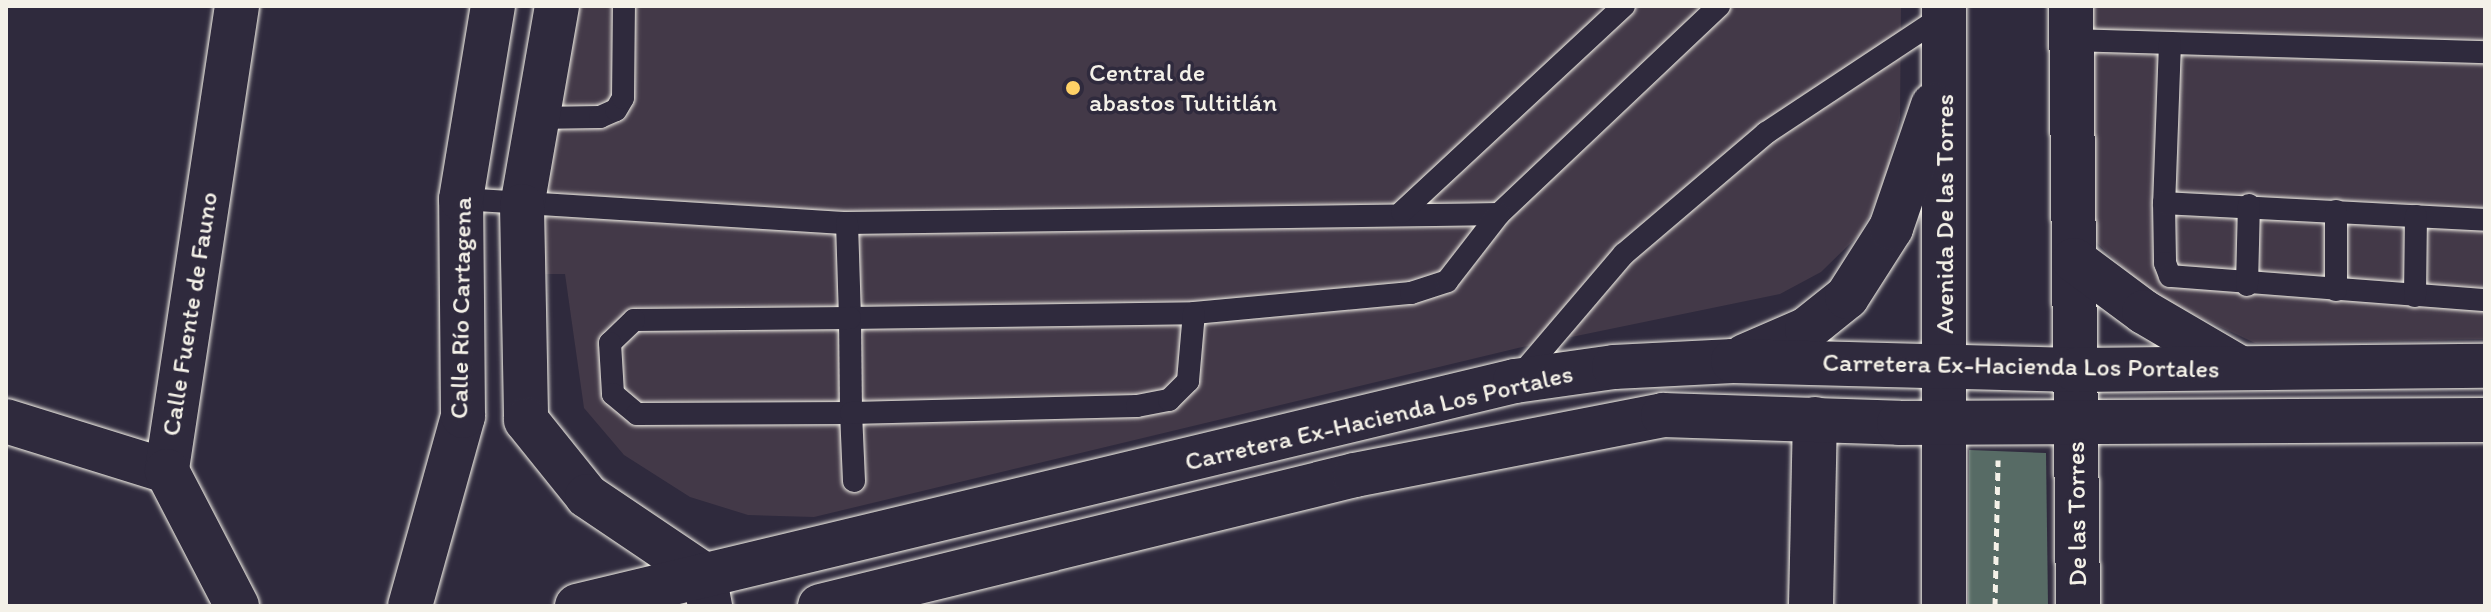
<!DOCTYPE html>
<html>
<head>
<meta charset="utf-8">
<style>
	body { margin:0 }
	#map { position:relative; width:2491px; height:612px; overflow:hidden; background:#2f2a3d; font-family:Itim,sans-serif }
	div>[style] { position:absolute }
	.built>* { inset:0; background:#433948 }
	.green>* { inset:0; background:#576b65 }
	.path>* { height:5px; margin-top:-2.5px; transform-origin:0; background:repeating-linear-gradient(90deg,#f4f1e8 0 8px,transparent 0 14px) }
	.roads { filter:drop-shadow(0 0 2px #f4f1e8) drop-shadow(0 0 2px #f4f1e8) }
	.service>* { height:22px; margin:-11px; padding:0 11px; transform-origin:11px; border-radius:11px; background:#2f2a3d }
	.minor>* { height:44px; margin:-22px; padding:0 22px; transform-origin:22px; border-radius:22px; background:#2f2a3d }
	.tertiary>* { height:44px; margin:-22px; padding:0 22px; transform-origin:22px; border-radius:22px; background:#2f2a3d }
	.secondary>* { height:44px; margin:-22px; padding:0 22px; transform-origin:22px; border-radius:22px; background:#2f2a3d }
	.dots>* { width:22px; height:22px; translate:-50% -50%; box-sizing:border-box; border:4px solid #2f2a3d; border-radius:50% }
	span { translate:-50% -50%; white-space:nowrap; text-align:center; line-height:1.15; -webkit-text-stroke:7px #2f2a3d; paint-order:stroke }
	.poi-label { font-size:26px; color:#f4f1e8 }
	.left { translate:0 -50%; text-align:left }
	.street-label { font-size:26px; color:#f4f1e8 }
	.frame { position:absolute; inset:0; border:8px solid #f4f1e8; pointer-events:none }
</style>
</head>
<body>
<div id="map">
	<div class="built">
		<div style="clip-path:polygon(561px 6px,1901px 6px,1900px 118px,1884px 185px,1860px 234px,1821px 272px,1780px 294px,1518px 348px,814px 517px,748px 515px,690px 497px,624px 455px,584px 408px,565px 274px,523px 274px)"></div>
		<div style="clip-path:polygon(2093px 6px,2485px 6px,2485px 339px,2255px 343px,2150px 294px,2089px 235px)"></div>
	</div>
	<div class="green">
		<div style="clip-path:polygon(1969px 450px,2046px 453px,2048px 606px,1968px 606px)"></div>
	</div>
	<div class="path">
		<div style="left:1995px;top:606px;width:146px;rotate:-88.8deg"></div>
	</div>
	<div class="roads">
		<div class="service">
			<div style="left:2072px;top:40px;width:413px;rotate:1.7deg"></div>
			<div style="left:2170px;top:43px;width:160px;rotate:92.1deg"></div>
			<div style="left:2164px;top:203px;width:60px;rotate:89deg"></div>
			<div style="left:2165px;top:263px;width:14px;rotate:69deg"></div>
			<div style="left:2170px;top:276px;width:316px;rotate:4.4deg"></div>
			<div style="left:536px;top:118px;width:64px;rotate:-0.9deg"></div>
			<div style="left:600px;top:117px;width:17px;rotate:-24deg"></div>
			<div style="left:616px;top:110px;width:14px;rotate:-60deg"></div>
			<div style="left:623px;top:98px;width:92px;rotate:-89.4deg"></div>
			<div style="left:461px;top:199px;width:387px;rotate:3.6deg"></div>
			<div style="left:847px;top:223px;width:652px;rotate:-0.79deg"></div>
			<div style="left:1499px;top:214px;width:303px;rotate:-43.4deg"></div>
			<div style="left:2164px;top:203px;width:321px;rotate:3deg"></div>
			<div style="left:2336px;top:211px;width:79px;rotate:90deg"></div>
			<div style="left:1402px;top:212px;width:303px;rotate:-42.9deg"></div>
			<div style="left:847px;top:223px;width:95px;rotate:88.2deg"></div>
			<div style="left:850px;top:318px;width:344px;rotate:-0.8deg"></div>
			<div style="left:1194px;top:313px;width:218px;rotate:-5.3deg"></div>
			<div style="left:1411px;top:293px;width:38px;rotate:-18deg"></div>
			<div style="left:1447px;top:281px;width:85px;rotate:-52.2deg"></div>
			<div style="left:2247px;top:285px;width:80px;rotate:-88.6deg"></div>
			<div style="left:2415px;top:296px;width:80px;rotate:-89.3deg"></div>
			<div style="left:1518px;top:378px;width:163px;rotate:-49.5deg"></div>
			<div style="left:1624px;top:254px;width:187px;rotate:-40.4deg"></div>
			<div style="left:1766px;top:133px;width:214px;rotate:-33.5deg"></div>
			<div style="left:854px;top:481px;width:68px;rotate:-92.5deg"></div>
			<div style="left:851px;top:413px;width:95px;rotate:-90.6deg"></div>
			<div style="left:850px;top:318px;width:216px;rotate:179.5deg"></div>
			<div style="left:634px;top:320px;width:33px;rotate:136deg"></div>
			<div style="left:610px;top:343px;width:51px;rotate:86.6deg"></div>
			<div style="left:613px;top:394px;width:31px;rotate:40deg"></div>
			<div style="left:637px;top:414px;width:214px;rotate:-0.3deg"></div>
			<div style="left:851px;top:413px;width:286px;rotate:-1.4deg"></div>
			<div style="left:1137px;top:406px;width:33px;rotate:-11deg"></div>
			<div style="left:1169px;top:400px;width:27px;rotate:-45deg"></div>
			<div style="left:1188px;top:381px;width:68px;rotate:-85deg"></div>
		</div>
		<div class="minor">
			<div style="left:6px;top:421px;width:169px;rotate:17.3deg"></div>
			<div style="left:1811px;top:606px;width:187px;rotate:-88.8deg"></div>
		</div>
		<div class="tertiary">
			<div style="left:237px;top:6px;width:470px;rotate:98.6deg"></div>
			<div style="left:167px;top:471px;width:152px;rotate:62.6deg"></div>
		</div>
		<div class="secondary">
			<div style="left:557px;top:6px;width:203px;rotate:99.9deg"></div>
			<div style="left:522px;top:206px;width:214px;rotate:88.9deg"></div>
			<div style="left:526px;top:420px;width:97px;rotate:51.2deg"></div>
			<div style="left:587px;top:496px;width:141px;rotate:34deg"></div>
			<div style="left:704px;top:575px;width:32px;rotate:79deg"></div>
			<div style="left:1944px;top:6px;width:600px;rotate:90deg"></div>
			<div style="left:2071px;top:6px;width:600px;rotate:89.33deg"></div>
			<div style="left:2074px;top:260px;width:87px;rotate:36.6deg"></div>
			<div style="left:2144px;top:312px;width:109px;rotate:30.3deg"></div>
			<div style="left:1745px;top:356px;width:68px;rotate:-23.5deg"></div>
			<div style="left:1807px;top:329px;width:51px;rotate:-38.7deg"></div>
			<div style="left:1847px;top:297px;width:82px;rotate:-57.5deg"></div>
			<div style="left:1891px;top:228px;width:130px;rotate:-71.1deg"></div>
			<div style="left:410px;top:606px;width:197px;rotate:-74.4deg"></div>
			<div style="left:463px;top:416px;width:217px;rotate:-90.5deg"></div>
			<div style="left:461px;top:199px;width:196px;rotate:-80.6deg"></div>
			<div style="left:577px;top:606px;width:965px;rotate:-13.49deg"></div>
			<div style="left:1515px;top:381px;width:100px;rotate:-8deg"></div>
			<div style="left:1614px;top:367px;width:119px;rotate:-2.9deg"></div>
			<div style="left:1733px;top:361px;width:342px;rotate:1.5deg"></div>
			<div style="left:2075px;top:370px;width:410px;rotate:-0.6deg"></div>
			<div style="left:820px;top:606px;width:551px;rotate:-13.76deg"></div>
			<div style="left:1355px;top:475px;width:314px;rotate:-11deg"></div>
			<div style="left:1663px;top:415px;width:236px;rotate:1.9deg"></div>
			<div style="left:1899px;top:423px;width:586px;rotate:-0.29deg"></div>
		</div>
	</div>
	<div class="dots">
		<div style="left:1073px;top:88px;background:#ffd166"></div>
	</div>
	<div class="poi-label">
		<span class="left" style="left:1089px;top:88px">Central de<br>abastos Tultitlán</span>
	</div>
	<div class="street-label">
		<span style="left:1945px;top:214px;rotate:-90deg">Avenida De las Torres</span>
		<span style="left:461px;top:308px;rotate:-89deg">Calle Río Cartagena</span>
		<span style="left:190px;top:314px;rotate:-81deg">Calle Fuente de Fauno</span>
		<span style="left:2021px;top:366px;rotate:1deg">Carretera Ex-Hacienda Los Portales</span>
		<span style="left:1379px;top:418px;rotate:-13deg">Carretera Ex-Hacienda Los Portales</span>
		<span style="left:2077px;top:514px;rotate:-91deg">De las Torres</span>
	</div>
	<div class="frame"></div>
</div>
</body>
</html>
